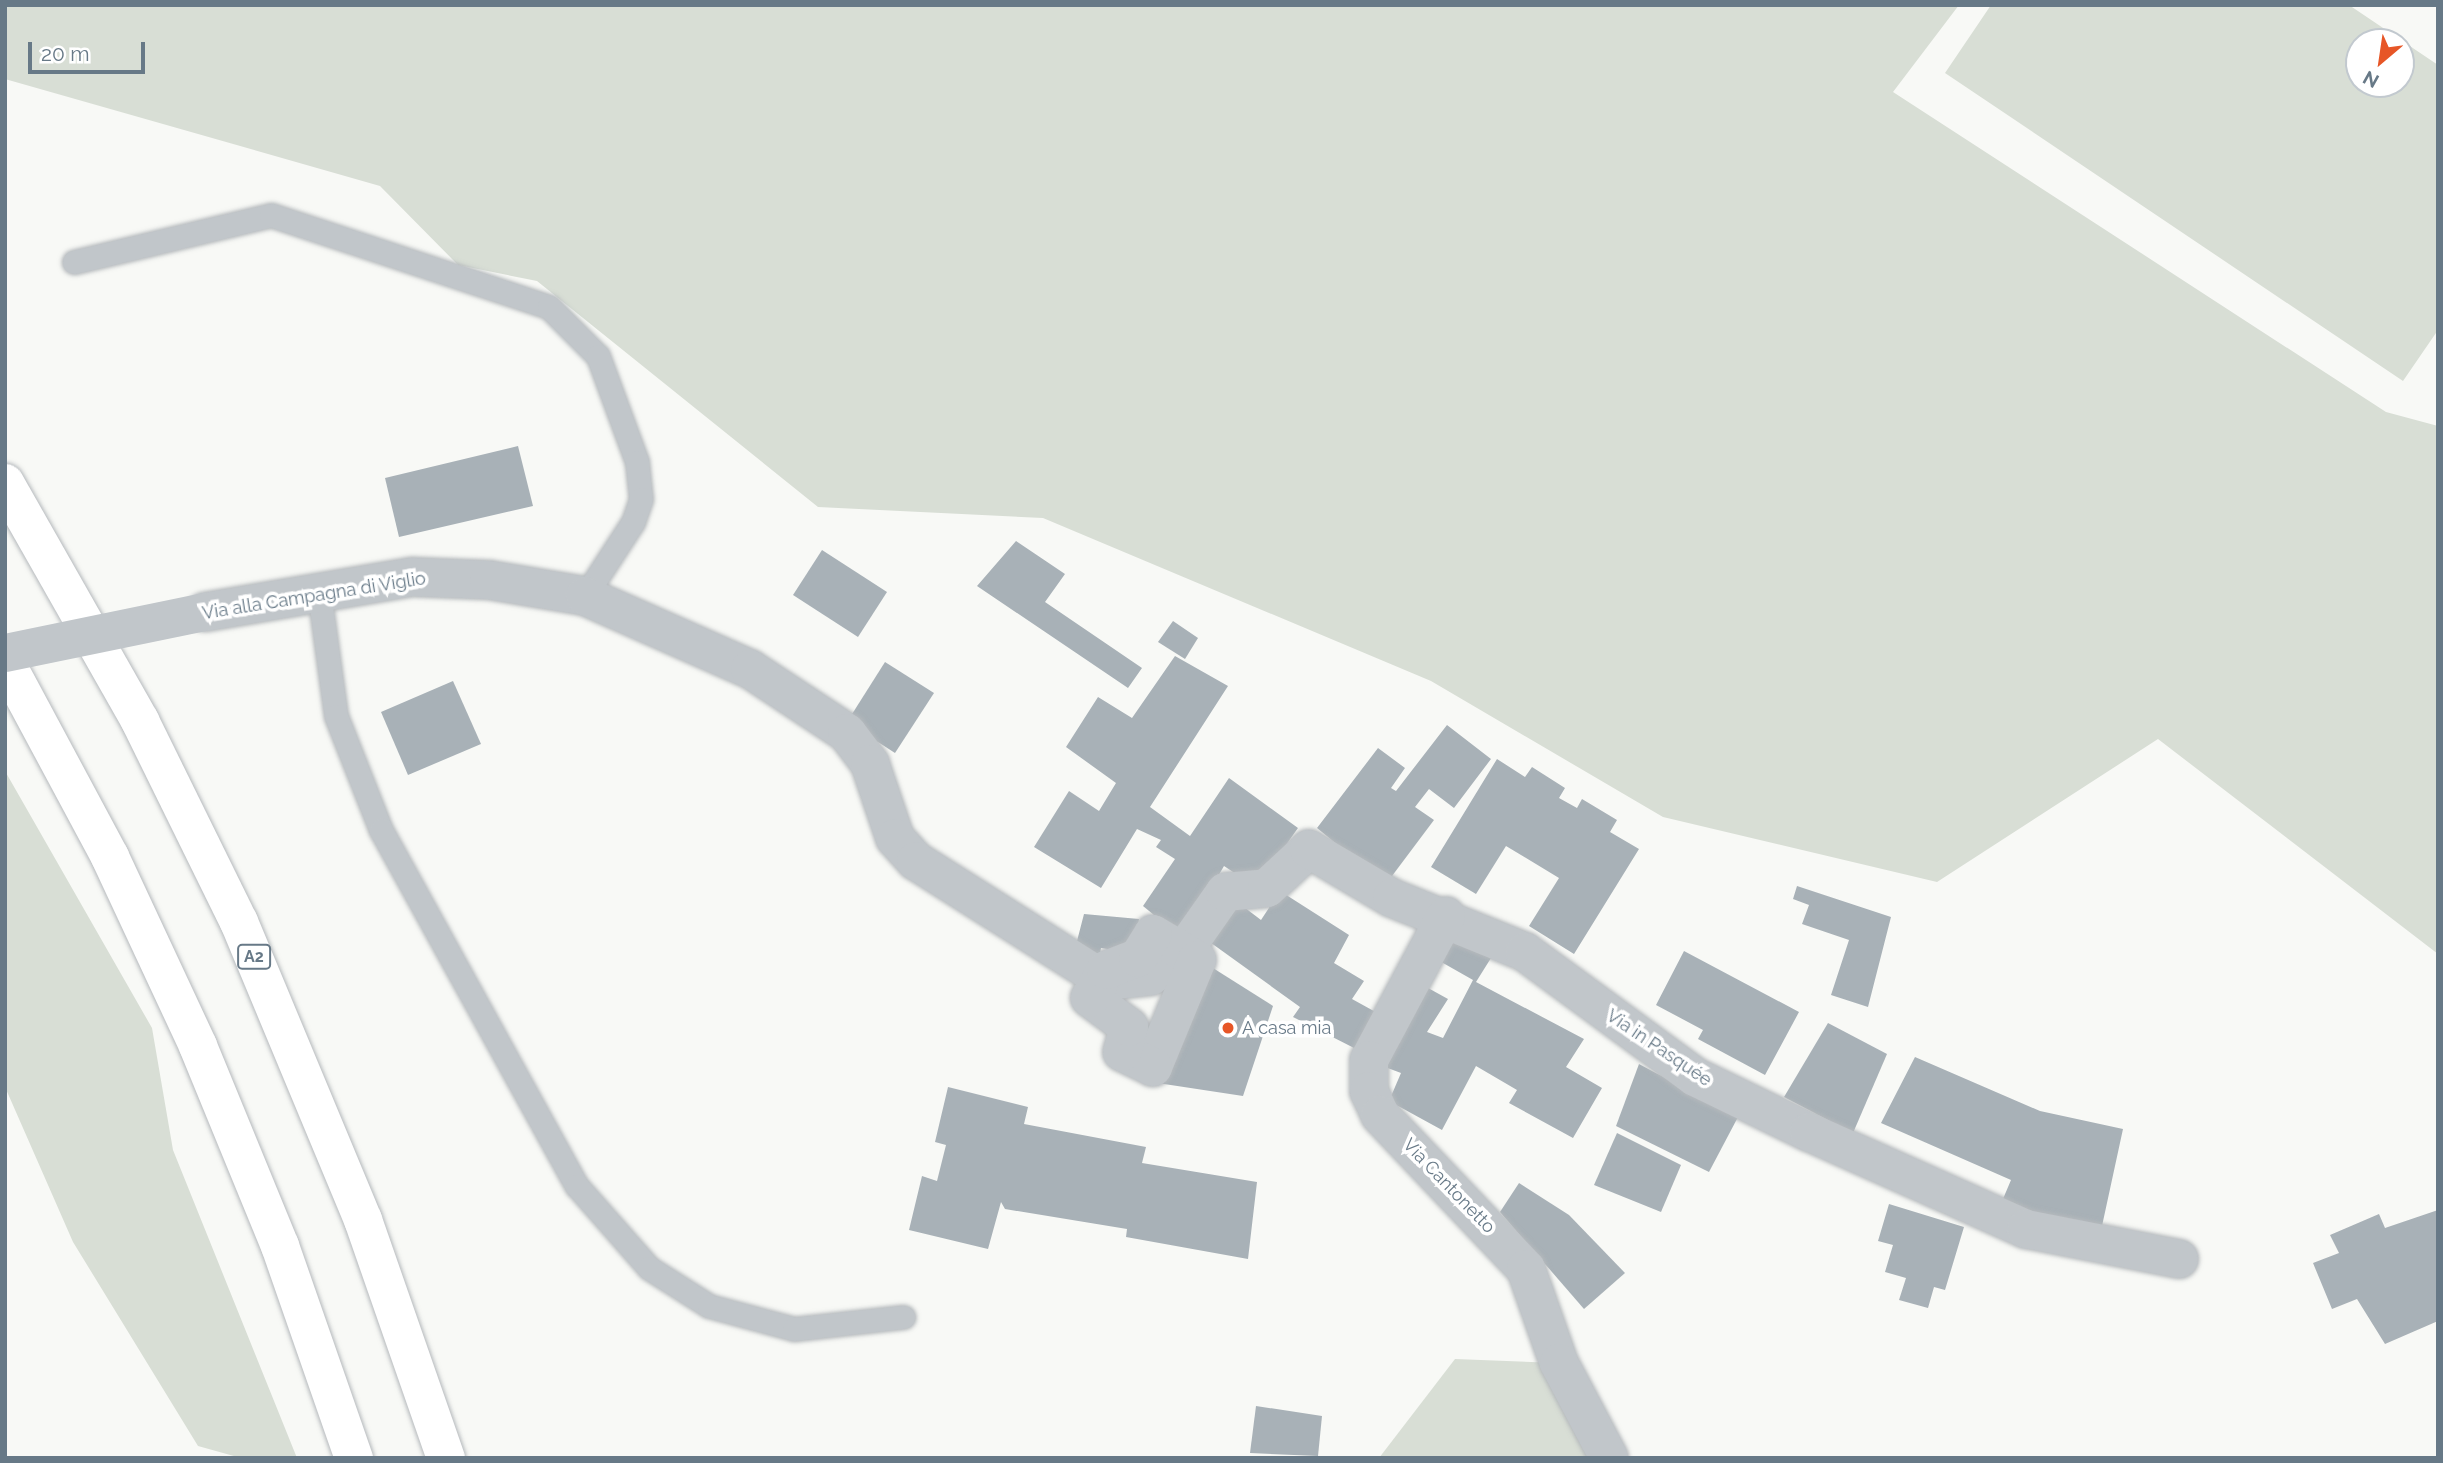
<!DOCTYPE html>
<html>
<head>
<meta charset="utf-8">
<style>
	body { margin:0 }
	#map { position:relative; width:2443px; height:1463px; overflow:hidden; background:#f8f9f6; font-family:Raleway,sans-serif }
	div>[style] { position:absolute }
	.green>* { inset:0; background:#d8ded5 }
	.building>* { inset:0; background:#a8b1b7 }
	.roads { filter:drop-shadow(0 0 2px #b5b9bc) drop-shadow(0 0 2px #b5b9bc) }
	.service>* { height:23px; margin:-11.5px; padding:0 11.5px; transform-origin:11.5px; border-radius:11.5px; background:#c1c6ca }
	.minor>* { height:38px; margin:-19px; padding:0 19px; transform-origin:19px; border-radius:19px; background:#c1c6ca }
	.motorway>* { height:38px; margin:-19px; padding:0 19px; transform-origin:19px; border-radius:19px; background:#fff }
	.minor-bridge>* { height:38px; margin:-19px; padding:0 19px; transform-origin:19px; border-radius:19px; background:#c1c6ca }
	.dots>* { width:19px; height:19px; translate:-50% -50%; box-sizing:border-box; border:4px solid #fff; border-radius:50% }
	span { translate:-50% -50%; white-space:nowrap; text-align:center; line-height:1.15; -webkit-text-stroke:7px #fff; paint-order:stroke }
	.shield-label span { padding:2px 5px; background:#fff; border:2px solid; border-radius:5px; -webkit-text-stroke-width:0 }
	.shield-label { font-size:16px; color:#677987; font-weight:700 }
	.street-label { font-size:18px; color:#677987 }
	.poi-label { font-size:18px; color:#677987 }
	.left { translate:0 -50%; text-align:left }
	.frame { position:absolute; inset:0; border:7px solid #677987; pointer-events:none }
	.north { position:absolute; left:2345px; top:28px; width:70px; height:70px; box-sizing:border-box; background:#fff; border:2px solid #c2c9cf; border-radius:50%; rotate:209deg; font-size:19px; font-weight:700; line-height:28px; text-align:center; color:#677987 }
	.north::after { content:''; display:block; margin:auto; width:24px; height:32px; background:#e75627; clip-path:polygon(50% 0,100% 100%,50% 72%,0 100%) }
	.scale { position:absolute; left:28px; top:42px; width:117px; height:32px; box-sizing:border-box; border:4px solid #677987; border-top:0; padding-left:9px; font-size:21px; line-height:24px; white-space:nowrap; color:#677987; -webkit-text-stroke:5px #fff; paint-order:stroke }
</style>
</head>
<body>
<div id="map">
	<div class="green">
		<div style="clip-path:polygon(5px 5px,1959px 5px,1893px 92px,2386px 412px,2438px 426px,2438px 954px,2158px 739px,1937px 882px,1663px 817px,1431px 681px,1043px 518px,818px 507px,537px 281px,458px 265px,380px 186px,5px 79px)"></div>
		<div style="clip-path:polygon(evenodd,1991px 5px,2349px 5px,2438px 65px,2438px 330px,2403px 381px,1945px 73px,1991px 5px,2359px 42px,2401px 42px,2401px 84px,2359px 84px,2359px 42px)"></div>
		<div style="clip-path:polygon(5px 771px,152px 1028px,173px 1150px,297px 1458px,241px 1458px,198px 1446px,73px 1242px,5px 1087px)"></div>
		<div style="clip-path:polygon(1455px 1359px,1559px 1363px,1609px 1458px,1379px 1458px)"></div>
	</div>
	<div class="building">
		<div style="clip-path:polygon(518px 446px,533px 506px,399px 537px,385px 478px)"></div>
		<div style="clip-path:polygon(1016px 541px,1065px 574px,1045px 602px,1142px 668px,1128px 688px,977px 586px)"></div>
		<div style="clip-path:polygon(822px 550px,887px 592px,858px 637px,793px 595px)"></div>
		<div style="clip-path:polygon(1173px 621px,1198px 638px,1185px 659px,1158px 642px)"></div>
		<div style="clip-path:polygon(1175px 656px,1228px 686px,1150px 807px,1190px 836px,1229px 778px,1298px 828px,1256px 887px,1224px 866px,1182px 938px,1143px 906px,1175px 859px,1156px 847px,1161px 840px,1137px 829px,1101px 888px,1034px 847px,1069px 791px,1099px 811px,1116px 783px,1066px 747px,1098px 697px,1132px 718px)"></div>
		<div style="clip-path:polygon(885px 662px,934px 693px,895px 753px,847px 722px)"></div>
		<div style="clip-path:polygon(453px 681px,481px 744px,408px 775px,381px 712px)"></div>
		<div style="clip-path:polygon(1447px 725px,1491px 759px,1454px 808px,1429px 789px,1415px 807px,1434px 820px,1386px 884px,1317px 828px,1378px 748px,1405px 768px,1391px 788px,1396px 791px)"></div>
		<div style="clip-path:polygon(1497px 759px,1525px 777px,1532px 767px,1565px 788px,1559px 798px,1577px 808px,1582px 799px,1617px 820px,1610px 832px,1639px 849px,1574px 954px,1529px 926px,1559px 878px,1506px 846px,1476px 894px,1431px 867px)"></div>
		<div style="clip-path:polygon(1797px 886px,1891px 917px,1868px 1007px,1831px 995px,1849px 940px,1802px 924px,1809px 905px,1793px 899px)"></div>
		<div style="clip-path:polygon(1280px 891px,1349px 935px,1334px 963px,1364px 981px,1352px 999px,1381px 1015px,1360px 1051px,1293px 1017px,1300px 1007px,1207px 940px,1236px 901px,1261px 920px)"></div>
		<div style="clip-path:polygon(1084px 914px,1139px 919px,1134px 953px,1101px 948px,1099px 958px,1077px 941px)"></div>
		<div style="clip-path:polygon(1451px 932px,1491px 958px,1476px 982px,1584px 1039px,1566px 1067px,1602px 1088px,1573px 1138px,1509px 1103px,1517px 1090px,1476px 1066px,1442px 1130px,1389px 1101px,1401px 1073px,1377px 1064px,1419px 983px,1448px 999px,1427px 1032px,1443px 1038px,1473px 980px,1436px 959px)"></div>
		<div style="clip-path:polygon(1684px 951px,1799px 1012px,1765px 1075px,1698px 1039px,1703px 1030px,1656px 1005px)"></div>
		<div style="clip-path:polygon(1205px 963px,1273px 1006px,1243px 1096px,1151px 1082px)"></div>
		<div style="clip-path:polygon(1828px 1023px,1887px 1054px,1853px 1133px,1784px 1097px)"></div>
		<div style="clip-path:polygon(1915px 1057px,2040px 1111px,2123px 1129px,2102px 1226px,2000px 1206px,2011px 1180px,1881px 1123px)"></div>
		<div style="clip-path:polygon(1639px 1064px,1738px 1117px,1709px 1172px,1616px 1126px)"></div>
		<div style="clip-path:polygon(948px 1087px,1028px 1107px,1024px 1124px,1146px 1147px,1142px 1163px,1257px 1182px,1248px 1259px,1126px 1237px,1127px 1229px,1005px 1209px,1001px 1202px,988px 1249px,909px 1230px,922px 1176px,937px 1181px,946px 1145px,935px 1142px)"></div>
		<div style="clip-path:polygon(1617px 1133px,1681px 1165px,1661px 1212px,1594px 1185px)"></div>
		<div style="clip-path:polygon(1519px 1183px,1569px 1215px,1625px 1273px,1584px 1309px,1500px 1212px)"></div>
		<div style="clip-path:polygon(1889px 1204px,1964px 1227px,1945px 1290px,1934px 1287px,1928px 1308px,1899px 1300px,1906px 1278px,1885px 1272px,1893px 1245px,1878px 1241px)"></div>
		<div style="clip-path:polygon(2438px 1210px,2438px 1321px,2385px 1344px,2357px 1299px,2332px 1309px,2313px 1263px,2339px 1253px,2330px 1235px,2379px 1214px,2385px 1228px)"></div>
		<div style="clip-path:polygon(1256px 1406px,1322px 1416px,1318px 1456px,1250px 1453px)"></div>
	</div>
	<div class="roads">
		<div class="service">
			<div style="left:74px;top:262px;width:203px;rotate:-13.4deg"></div>
			<div style="left:271px;top:215px;width:293px;rotate:18.3deg"></div>
			<div style="left:549px;top:307px;width:69px;rotate:45deg"></div>
			<div style="left:598px;top:356px;width:113px;rotate:69.8deg"></div>
			<div style="left:637px;top:462px;width:37px;rotate:84deg"></div>
			<div style="left:641px;top:499px;width:24px;rotate:109deg"></div>
			<div style="left:633px;top:522px;width:88px;rotate:123deg"></div>
			<div style="left:319px;top:592px;width:125px;rotate:82.2deg"></div>
			<div style="left:336px;top:716px;width:123px;rotate:68.5deg"></div>
			<div style="left:381px;top:830px;width:406px;rotate:61.2deg"></div>
			<div style="left:577px;top:1186px;width:109px;rotate:48.7deg"></div>
			<div style="left:649px;top:1268px;width:71px;rotate:32.3deg"></div>
			<div style="left:709px;top:1306px;width:88px;rotate:15.1deg"></div>
			<div style="left:794px;top:1329px;width:110px;rotate:-6.3deg"></div>
		</div>
		<div class="minor">
			<div style="left:205px;top:612px;width:211px;rotate:-9.6deg"></div>
			<div style="left:413px;top:577px;width:76px;rotate:2.3deg"></div>
			<div style="left:489px;top:580px;width:97px;rotate:9.5deg"></div>
			<div style="left:585px;top:596px;width:180px;rotate:23.9deg"></div>
			<div style="left:750px;top:669px;width:116px;rotate:33.4deg"></div>
			<div style="left:847px;top:733px;width:39px;rotate:53deg"></div>
			<div style="left:870px;top:764px;width:78px;rotate:71.3deg"></div>
			<div style="left:895px;top:838px;width:31px;rotate:48deg"></div>
			<div style="left:916px;top:861px;width:225px;rotate:32.3deg"></div>
			<div style="left:1106px;top:981px;width:45px;rotate:-6.3deg"></div>
			<div style="left:1151px;top:976px;width:52px;rotate:-41.1deg"></div>
			<div style="left:1190px;top:942px;width:61px;rotate:-55deg"></div>
			<div style="left:1225px;top:892px;width:42px;rotate:-5.4deg"></div>
			<div style="left:1267px;top:888px;width:57px;rotate:-42.9deg"></div>
			<div style="left:1309px;top:849px;width:96px;rotate:30.6deg"></div>
			<div style="left:1392px;top:898px;width:144px;rotate:22.1deg"></div>
			<div style="left:1525px;top:952px;width:211px;rotate:36.3deg"></div>
			<div style="left:1695px;top:1077px;width:127px;rotate:25.8deg"></div>
			<div style="left:1809px;top:1132px;width:238px;rotate:24.1deg"></div>
			<div style="left:2026px;top:1229px;width:156px;rotate:11.1deg"></div>
			<div style="left:1446px;top:916px;width:163px;rotate:118.1deg"></div>
			<div style="left:1369px;top:1060px;width:31px;rotate:90deg"></div>
			<div style="left:1369px;top:1091px;width:26px;rotate:65deg"></div>
			<div style="left:1380px;top:1115px;width:212px;rotate:46.5deg"></div>
			<div style="left:1526px;top:1269px;width:100px;rotate:70.7deg"></div>
			<div style="left:1559px;top:1363px;width:107px;rotate:62.2deg"></div>
			<div style="left:1153px;top:934px;width:51px;rotate:30.6deg"></div>
			<div style="left:1197px;top:960px;width:116px;rotate:112.4deg"></div>
			<div style="left:1153px;top:1067px;width:34px;rotate:-154deg"></div>
			<div style="left:1122px;top:1052px;width:26px;rotate:-74deg"></div>
			<div style="left:1129px;top:1027px;width:49px;rotate:-143.4deg"></div>
			<div style="left:1090px;top:998px;width:32px;rotate:-60deg"></div>
			<div style="left:1106px;top:970px;width:34px;rotate:-21deg"></div>
			<div style="left:1138px;top:958px;width:28px;rotate:-58deg"></div>
		</div>
		<div class="motorway">
			<div style="left:5px;top:483px;width:274px;rotate:60.4deg"></div>
			<div style="left:140px;top:721px;width:224px;rotate:63.8deg"></div>
			<div style="left:239px;top:922px;width:323px;rotate:67.4deg"></div>
			<div style="left:363px;top:1220px;width:252px;rotate:70.8deg"></div>
			<div style="left:5px;top:661px;width:222px;rotate:61.8deg"></div>
			<div style="left:110px;top:857px;width:208px;rotate:65deg"></div>
			<div style="left:198px;top:1046px;width:216px;rotate:67.7deg"></div>
			<div style="left:280px;top:1246px;width:225px;rotate:70.8deg"></div>
		</div>
	</div>
	<div class="minor-bridge">
		<div style="left:5px;top:653px;width:204px;rotate:-11.6deg"></div>
	</div>
	<div class="dots">
		<div style="left:1228px;top:1028px;background:#e75627"></div>
	</div>
	<div class="shield-label">
		<span style="left:254px;top:957px">A2</span>
	</div>
	<div class="street-label">
		<span style="left:314px;top:596px;rotate:-9deg">Via alla Campagna di Viglio</span>
		<span style="left:1659px;top:1048px;rotate:34deg">Via in Pasquée</span>
		<span style="left:1449px;top:1186px;rotate:46deg">Via Cantonetto</span>
	</div>
	<div class="poi-label">
		<span class="left" style="left:1242px;top:1028px">A casa mia</span>
	</div>
	<div class="frame"></div>
	<div class="north">N</div>
	<div class="scale">20 m</div>
</div>
</body>
</html>
